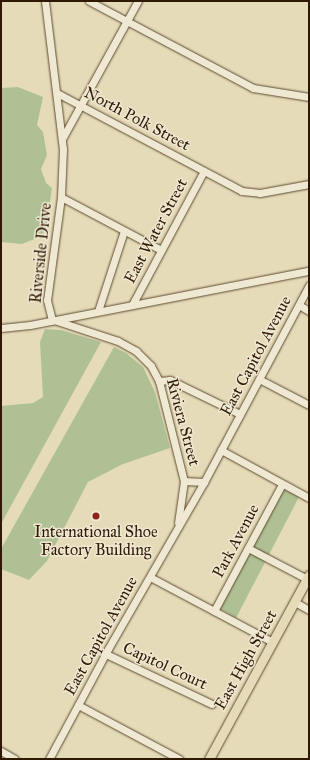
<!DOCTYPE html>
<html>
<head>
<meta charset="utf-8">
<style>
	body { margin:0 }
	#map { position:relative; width:310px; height:760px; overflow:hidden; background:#e6dbb9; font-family:"IM FELL Great Primer",serif }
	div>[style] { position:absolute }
	.green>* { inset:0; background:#afc194 }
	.roads { filter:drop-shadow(0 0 1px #5e4a30) drop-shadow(0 0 1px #5e4a30) }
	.minor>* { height:7px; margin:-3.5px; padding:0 3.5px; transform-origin:3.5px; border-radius:3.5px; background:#efe8d2 }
	.major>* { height:9px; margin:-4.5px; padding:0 4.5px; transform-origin:4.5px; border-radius:4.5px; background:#e6dbb9 }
	.dots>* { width:11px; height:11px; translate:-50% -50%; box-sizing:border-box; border:2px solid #efe8d2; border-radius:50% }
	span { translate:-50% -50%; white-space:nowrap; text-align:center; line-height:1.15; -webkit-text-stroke:3px #efe8d2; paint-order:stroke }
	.street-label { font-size:16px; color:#301902 }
	.poi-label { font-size:16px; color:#301902 }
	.frame { position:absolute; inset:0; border:2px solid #301902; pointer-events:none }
</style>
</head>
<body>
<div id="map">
	<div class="green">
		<div style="clip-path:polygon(18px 87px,43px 97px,37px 125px,43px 132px,47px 155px,41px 169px,46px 183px,52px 188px,47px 224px,42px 236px,22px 244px,1px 242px,1px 88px)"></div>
		<div style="clip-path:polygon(45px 329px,61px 330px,101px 342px,1px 524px,1px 406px,33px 403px,43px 397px,40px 342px)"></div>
		<div style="clip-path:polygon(114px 347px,126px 353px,143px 367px,155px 392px,170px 448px,123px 464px,88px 482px,47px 561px,29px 580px,1px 569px,1px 549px)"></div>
		<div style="clip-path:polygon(285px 490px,299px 497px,236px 618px,219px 608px,281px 491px)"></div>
	</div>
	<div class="roads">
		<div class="minor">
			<div style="left:45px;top:1px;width:149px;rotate:83.1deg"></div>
			<div style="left:63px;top:149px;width:48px;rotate:92.4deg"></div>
			<div style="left:61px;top:197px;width:104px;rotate:97.7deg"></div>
			<div style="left:47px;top:300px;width:21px;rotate:76deg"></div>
			<div style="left:89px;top:1px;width:186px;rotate:27.9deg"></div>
			<div style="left:253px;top:88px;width:57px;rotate:9.1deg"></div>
			<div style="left:57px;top:93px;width:209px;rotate:27.9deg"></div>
			<div style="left:242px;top:191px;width:18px;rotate:6deg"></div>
			<div style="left:260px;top:193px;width:50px;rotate:-10.4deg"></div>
			<div style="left:62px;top:139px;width:158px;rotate:-61.2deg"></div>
			<div style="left:61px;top:197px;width:113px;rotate:27.9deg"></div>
			<div style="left:132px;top:305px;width:152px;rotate:-61.8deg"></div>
			<div style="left:299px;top:305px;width:12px;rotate:31deg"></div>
			<div style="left:98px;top:311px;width:84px;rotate:-72deg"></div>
			<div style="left:54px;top:320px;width:67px;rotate:18.2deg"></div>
			<div style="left:118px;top:341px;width:21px;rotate:29deg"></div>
			<div style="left:136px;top:351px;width:21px;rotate:45deg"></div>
			<div style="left:151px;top:366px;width:17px;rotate:62deg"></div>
			<div style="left:159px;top:381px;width:103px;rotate:76deg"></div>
			<div style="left:184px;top:481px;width:42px;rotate:98.1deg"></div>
			<div style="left:1px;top:328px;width:29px;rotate:-6deg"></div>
			<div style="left:30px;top:325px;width:284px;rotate:-11deg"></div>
			<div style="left:259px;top:379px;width:56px;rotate:27.5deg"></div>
			<div style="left:159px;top:381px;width:11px;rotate:-5deg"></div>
			<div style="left:170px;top:380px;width:78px;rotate:25.9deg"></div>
			<div style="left:221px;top:450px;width:100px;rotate:28.6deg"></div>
			<div style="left:184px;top:481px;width:20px;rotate:3deg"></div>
			<div style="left:204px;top:482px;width:223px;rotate:-61.9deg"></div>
			<div style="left:248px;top:548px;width:67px;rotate:27.7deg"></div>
			<div style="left:150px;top:577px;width:139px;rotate:27.9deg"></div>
			<div style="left:295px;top:602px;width:16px;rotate:30deg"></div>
			<div style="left:214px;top:611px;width:144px;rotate:-61.8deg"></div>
			<div style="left:106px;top:654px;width:117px;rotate:25.3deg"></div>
			<div style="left:78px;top:705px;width:115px;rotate:28.1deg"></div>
			<div style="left:1px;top:751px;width:16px;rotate:30deg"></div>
			<div style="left:49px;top:759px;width:125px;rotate:-61.8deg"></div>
			<div style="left:108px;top:649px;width:193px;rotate:-60.1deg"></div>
		</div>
		<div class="major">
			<div style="left:209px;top:759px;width:209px;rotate:-61.5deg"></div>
		</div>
	</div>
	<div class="dots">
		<div style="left:96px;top:516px;background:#8f2418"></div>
	</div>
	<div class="street-label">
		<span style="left:137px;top:119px;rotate:28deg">North Polk Street</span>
		<span style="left:156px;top:231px;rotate:-62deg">East Water Street</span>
		<span style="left:41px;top:253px;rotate:-84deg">Riverside Drive</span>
		<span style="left:256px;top:356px;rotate:-62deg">East Capitol Avenue</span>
		<span style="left:183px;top:422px;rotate:75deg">Riviera Street</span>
		<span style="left:236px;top:541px;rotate:-62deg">Park Avenue</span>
		<span style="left:101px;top:636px;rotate:-61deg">East Capitol Avenue</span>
		<span style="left:246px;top:660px;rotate:-61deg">East High Street</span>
		<span style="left:165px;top:666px;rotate:25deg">Capitol Court</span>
	</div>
	<div class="poi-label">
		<span style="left:96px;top:541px">International Shoe<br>Factory Building</span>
	</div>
	<div class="frame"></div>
</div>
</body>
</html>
